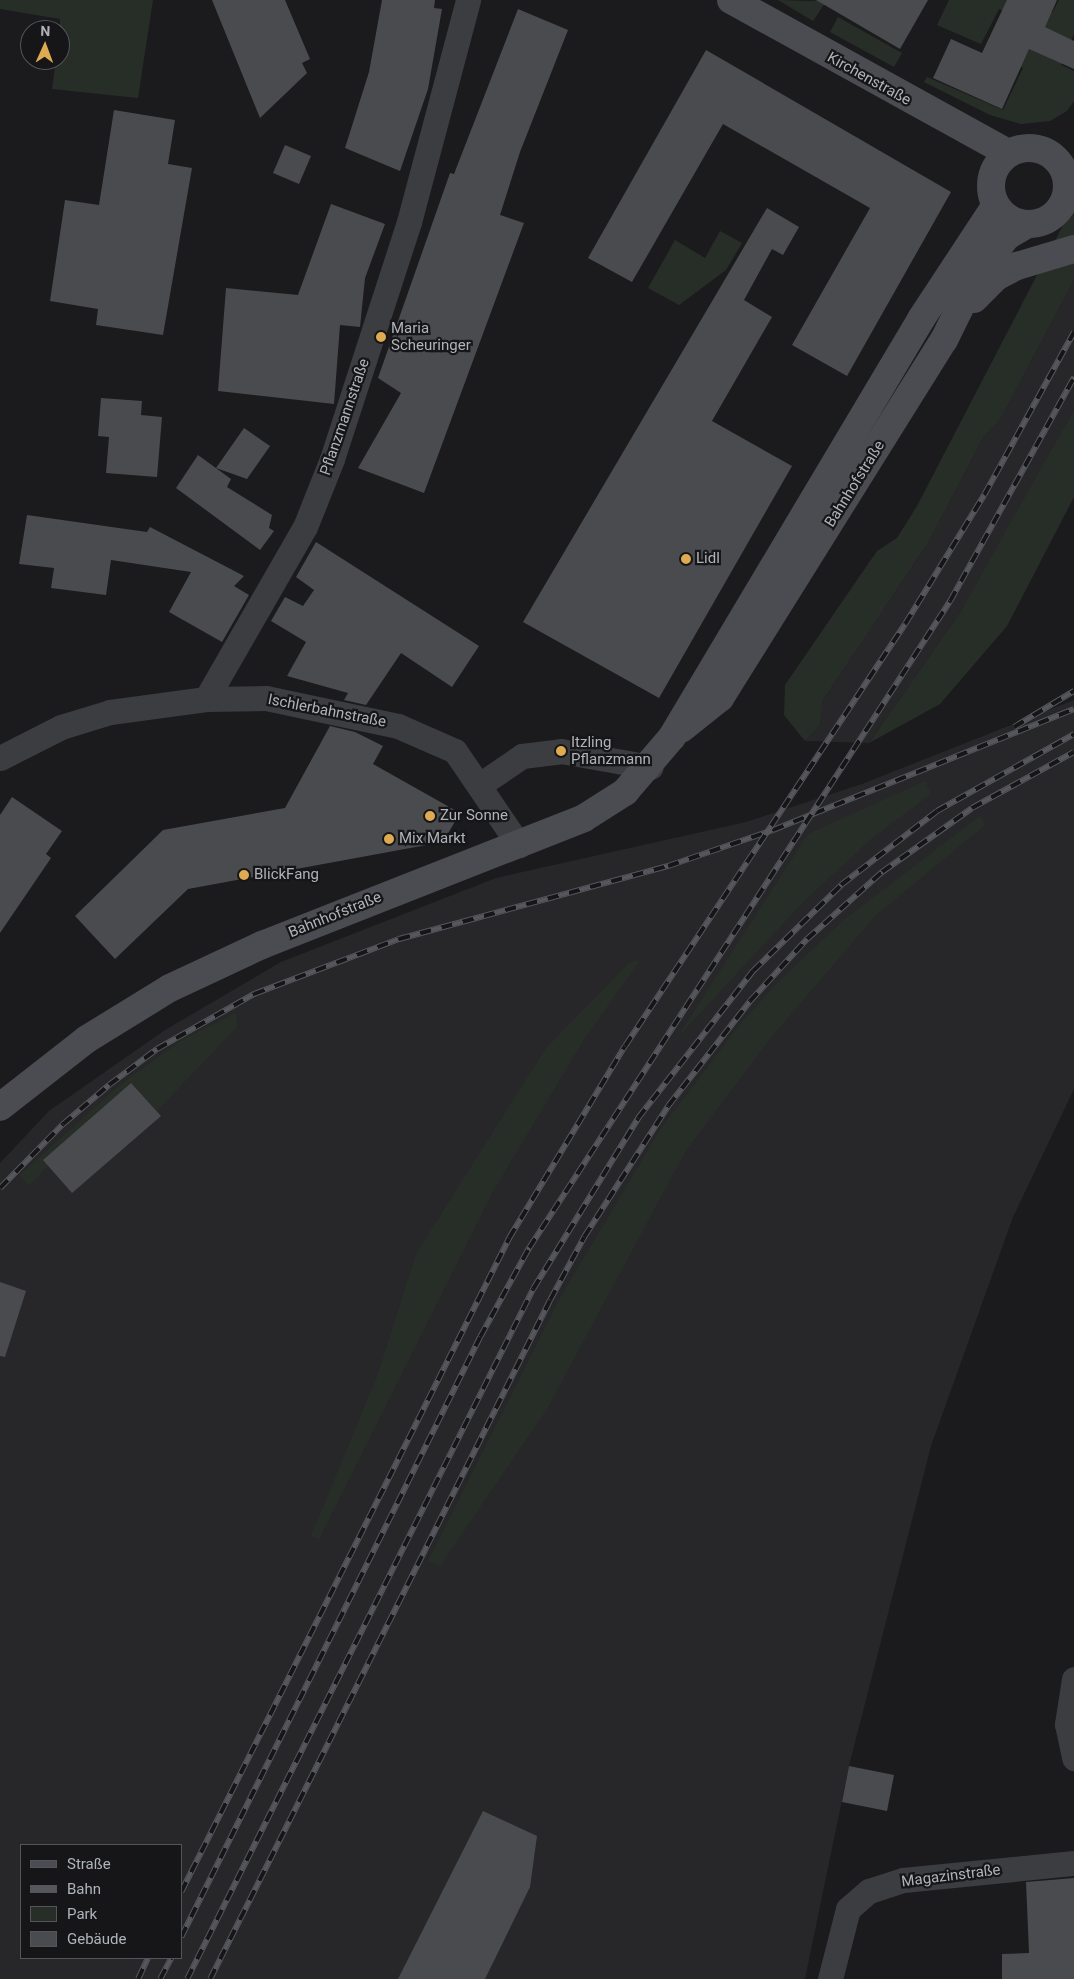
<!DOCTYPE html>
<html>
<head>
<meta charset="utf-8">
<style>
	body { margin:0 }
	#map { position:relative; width:1074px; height:1979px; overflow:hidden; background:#1b1b1d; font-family:Roboto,sans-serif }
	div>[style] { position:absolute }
	.built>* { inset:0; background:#272729 }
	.green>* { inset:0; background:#272e28 }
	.building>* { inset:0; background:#4a4b4e }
	.street>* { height:25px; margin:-12.5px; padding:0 12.5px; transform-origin:12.5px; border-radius:12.5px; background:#3c3d41 }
	.secondary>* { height:28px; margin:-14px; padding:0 14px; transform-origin:14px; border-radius:14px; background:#4a4c51 }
	.secondary>.ring { margin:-14px; padding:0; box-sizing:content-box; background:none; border:28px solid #4a4c51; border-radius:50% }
	.rail>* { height:5.5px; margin-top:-2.75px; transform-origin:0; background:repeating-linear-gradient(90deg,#161618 0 11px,#55575c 0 22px); box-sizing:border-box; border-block:1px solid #55575c }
	.dots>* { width:14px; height:14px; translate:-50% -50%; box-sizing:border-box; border:2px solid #161618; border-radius:50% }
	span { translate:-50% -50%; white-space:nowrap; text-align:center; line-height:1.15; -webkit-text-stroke:4.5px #161618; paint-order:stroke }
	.street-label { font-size:15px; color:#afb3ba }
	.poi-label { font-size:15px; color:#afb3ba }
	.left { translate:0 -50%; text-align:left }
	.legend { position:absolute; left:20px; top:1844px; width:162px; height:115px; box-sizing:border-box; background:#161618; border:1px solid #535559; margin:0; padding:6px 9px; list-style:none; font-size:15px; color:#afb3ba }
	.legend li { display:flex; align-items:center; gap:10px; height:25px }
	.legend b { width:25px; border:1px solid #535559 }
	.north { position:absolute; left:20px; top:20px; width:50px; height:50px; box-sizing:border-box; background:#161618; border:1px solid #535559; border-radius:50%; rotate:2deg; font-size:14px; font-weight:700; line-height:20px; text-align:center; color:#afb3ba }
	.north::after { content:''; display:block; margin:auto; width:18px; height:22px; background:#deab52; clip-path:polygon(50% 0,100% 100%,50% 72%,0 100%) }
</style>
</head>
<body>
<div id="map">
	<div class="built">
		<div style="clip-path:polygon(1074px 280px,1074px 410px,1019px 511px,961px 611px,869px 743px,805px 741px,820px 725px,823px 700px,928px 543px,984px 436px,1000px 420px)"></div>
		<div style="clip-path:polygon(evenodd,1074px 700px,1074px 1089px,1013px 1217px,931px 1446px,849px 1766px,805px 1979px,0 1979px,0 1163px,49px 1111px,165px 1030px,281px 962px,496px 878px,746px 822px,862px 784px,1074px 700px,21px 1845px,181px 1845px,181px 1958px,21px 1958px,21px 1845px)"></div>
	</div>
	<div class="green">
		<div style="clip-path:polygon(0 0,153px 0,138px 98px,52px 89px,56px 60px,60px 60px,60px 19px,0 9px)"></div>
		<div style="clip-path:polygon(778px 0,809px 1px,827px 0,813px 21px)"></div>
		<div style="clip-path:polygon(949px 0,1024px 0,1052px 13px,1059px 0,1074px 0,1074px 34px,1061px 65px,1074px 71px,1074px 101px,1067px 111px,1050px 121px,1021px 124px,990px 115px,924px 82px,927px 77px,1003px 110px,1023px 68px,985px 46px,989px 39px,1023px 54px,1036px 25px,999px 9px,981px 44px,937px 25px)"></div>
		<div style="clip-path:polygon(838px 17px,902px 53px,894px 67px,830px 32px)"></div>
		<div style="clip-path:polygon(1074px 204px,1074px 280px,1000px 420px,984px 436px,928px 543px,823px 700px,820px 725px,805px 741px,784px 715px,785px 685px,877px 551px,897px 538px,917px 506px)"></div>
		<div style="clip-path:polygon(720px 231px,742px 243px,726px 270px,679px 305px,648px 288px,675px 240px,705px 258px)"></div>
		<div style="clip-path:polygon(1074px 410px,1074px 497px,1007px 626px,940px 704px,869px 743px,961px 611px)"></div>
		<div style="clip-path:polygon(925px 781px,931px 794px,871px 839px,803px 902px,677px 1038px,808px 834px)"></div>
		<div style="clip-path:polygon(980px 816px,985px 825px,875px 916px,769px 1040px,686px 1150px,547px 1409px,440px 1566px,428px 1561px,560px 1298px,660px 1130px,741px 1023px,780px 980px,845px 919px)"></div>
		<div style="clip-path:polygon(640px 960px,583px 1041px,492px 1193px,319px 1539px,311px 1536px,378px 1374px,416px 1254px,546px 1048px,629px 963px)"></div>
		<div style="clip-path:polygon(236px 1013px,237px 1027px,157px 1111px,131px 1083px,43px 1160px,48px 1166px,29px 1186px,20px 1175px,121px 1084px,182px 1040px)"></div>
	</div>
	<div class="building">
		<div style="clip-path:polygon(212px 0,285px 0,310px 59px,302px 63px,307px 73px,260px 118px)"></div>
		<div style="clip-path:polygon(382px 0,435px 0,434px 8px,442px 9px,428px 89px,400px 171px,345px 148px,369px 72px)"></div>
		<div style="clip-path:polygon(816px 0,928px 0,900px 49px)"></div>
		<div style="clip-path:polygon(1007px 0,1057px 0,1045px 27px,1074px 41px,1074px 69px,1029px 49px,1002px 109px,933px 78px,951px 39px,982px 53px)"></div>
		<div style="clip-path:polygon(518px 9px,568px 30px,520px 152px,500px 215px,524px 223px,424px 493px,358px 468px,401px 393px,378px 378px,450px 173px,454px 174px)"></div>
		<div style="clip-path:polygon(706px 50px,951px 192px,847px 376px,792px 345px,870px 208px,723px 124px,632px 282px,588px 258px)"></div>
		<div style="clip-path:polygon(114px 110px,175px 120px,168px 164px,192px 168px,163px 335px,96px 325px,98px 309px,50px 301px,65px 200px,99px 205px)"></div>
		<div style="clip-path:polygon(285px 145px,311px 156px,299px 184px,273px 173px)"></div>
		<div style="clip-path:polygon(331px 204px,385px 224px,365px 278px,360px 327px,340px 325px,334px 404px,218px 391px,226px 288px,298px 295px)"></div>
		<div style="clip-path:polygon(767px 208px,799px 227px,783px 255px,772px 249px,744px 300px,772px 317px,712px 421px,792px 466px,659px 698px,523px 622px)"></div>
		<div style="clip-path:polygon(101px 398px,142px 401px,141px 415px,162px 417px,157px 477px,106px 473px,109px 437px,98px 436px)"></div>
		<div style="clip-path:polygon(244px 428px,270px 446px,247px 479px,216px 468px)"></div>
		<div style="clip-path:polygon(198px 455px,231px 479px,227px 487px,272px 515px,269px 528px,274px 531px,260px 550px,176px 488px)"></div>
		<div style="clip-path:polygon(27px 515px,147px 532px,150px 527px,244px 576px,234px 586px,249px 595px,222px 642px,169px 612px,191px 572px,111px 560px,106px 595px,51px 588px,54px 568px,19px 564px)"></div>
		<div style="clip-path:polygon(316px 542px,479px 646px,452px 687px,401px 653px,366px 705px,344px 700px,348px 693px,287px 676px,306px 642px,271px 621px,285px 597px,303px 606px,314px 590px,296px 577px)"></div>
		<div style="clip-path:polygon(330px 726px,355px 732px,383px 746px,373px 764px,460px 813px,443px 842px,188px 889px,115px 959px,75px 916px,163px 830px,285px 808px)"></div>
		<div style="clip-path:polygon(12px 797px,62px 831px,46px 854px,51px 858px,0 933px,0 815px)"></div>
		<div style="clip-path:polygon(131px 1083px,161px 1116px,72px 1193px,43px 1160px)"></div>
		<div style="clip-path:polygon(0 1282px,26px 1291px,5px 1357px,0 1356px)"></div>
		<div style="clip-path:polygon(849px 1766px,894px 1775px,887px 1811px,842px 1802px)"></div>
		<div style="clip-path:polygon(483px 1811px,537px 1836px,530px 1887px,485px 1979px,398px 1979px)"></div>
		<div style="clip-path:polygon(1074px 1878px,1074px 1979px,1002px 1979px,1002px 1954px,1029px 1953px,1026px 1882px)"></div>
	</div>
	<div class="street">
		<div style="left:206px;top:699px;width:198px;rotate:-60.1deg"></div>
		<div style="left:305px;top:527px;width:73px;rotate:-68.3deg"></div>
		<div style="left:332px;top:459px;width:249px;rotate:-72deg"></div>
		<div style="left:409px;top:222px;width:230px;rotate:-75.1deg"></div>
		<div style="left:0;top:758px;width:68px;rotate:-26.9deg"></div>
		<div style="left:61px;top:727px;width:51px;rotate:-17deg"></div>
		<div style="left:110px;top:712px;width:97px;rotate:-7.7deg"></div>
		<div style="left:206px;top:699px;width:60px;rotate:-1deg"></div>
		<div style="left:266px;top:698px;width:135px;rotate:12deg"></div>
		<div style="left:398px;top:726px;width:62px;rotate:23.7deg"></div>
		<div style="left:455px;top:751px;width:114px;rotate:55.8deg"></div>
		<div style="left:481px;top:784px;width:50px;rotate:-34.3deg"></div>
		<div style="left:522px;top:756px;width:39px;rotate:-7deg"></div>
		<div style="left:561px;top:751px;width:91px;rotate:10.1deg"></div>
		<div style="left:1074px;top:1679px;width:46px;rotate:98.8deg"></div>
		<div style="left:1067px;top:1724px;width:35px;rotate:78deg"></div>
		<div style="left:830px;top:1979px;width:72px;rotate:-75.6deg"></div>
		<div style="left:848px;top:1909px;width:28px;rotate:-41deg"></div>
		<div style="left:869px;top:1891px;width:36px;rotate:-18deg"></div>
		<div style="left:903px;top:1880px;width:172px;rotate:-5.7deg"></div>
	</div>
	<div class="secondary">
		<div style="left:731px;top:0;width:316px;rotate:28.9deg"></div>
		<div class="ring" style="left:991px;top:148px;width:48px;height:48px"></div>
		<div style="left:974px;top:299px;width:31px;rotate:-45deg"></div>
		<div style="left:996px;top:277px;width:24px;rotate:-28deg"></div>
		<div style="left:1017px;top:266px;width:59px;rotate:-16.6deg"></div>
		<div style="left:681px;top:729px;width:50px;rotate:-38.5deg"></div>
		<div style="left:720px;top:698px;width:422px;rotate:-58deg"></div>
		<div style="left:944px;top:340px;width:72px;rotate:-63.8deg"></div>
		<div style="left:976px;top:275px;width:50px;rotate:-51.5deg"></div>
		<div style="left:1007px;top:236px;width:24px;rotate:-30deg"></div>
		<div style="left:0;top:1107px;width:110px;rotate:-38deg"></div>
		<div style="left:87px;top:1039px;width:97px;rotate:-31.6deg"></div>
		<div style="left:170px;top:988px;width:102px;rotate:-25.1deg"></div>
		<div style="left:262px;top:945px;width:346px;rotate:-21.5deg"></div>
		<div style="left:584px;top:818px;width:49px;rotate:-32.4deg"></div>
		<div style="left:625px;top:792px;width:72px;rotate:-49.5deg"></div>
		<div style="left:672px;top:737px;width:487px;rotate:-59.2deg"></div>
		<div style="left:921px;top:319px;width:136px;rotate:-56.7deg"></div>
	</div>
	<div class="rail">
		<div style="left:1014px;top:727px;width:70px;rotate:-31deg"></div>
		<div style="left:0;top:1188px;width:90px;rotate:-45.5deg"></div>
		<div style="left:63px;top:1124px;width:60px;rotate:-40.3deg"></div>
		<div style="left:109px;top:1085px;width:60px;rotate:-36.9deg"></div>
		<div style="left:157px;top:1049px;width:112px;rotate:-29.6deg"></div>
		<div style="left:254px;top:994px;width:155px;rotate:-20.8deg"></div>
		<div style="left:399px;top:939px;width:279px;rotate:-15.2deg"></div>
		<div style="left:668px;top:866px;width:111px;rotate:-18.9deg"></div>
		<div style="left:773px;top:830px;width:324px;rotate:-21.9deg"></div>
		<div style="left:181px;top:1892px;width:732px;rotate:-63.36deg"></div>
		<div style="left:509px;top:1238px;width:224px;rotate:-58.9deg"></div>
		<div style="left:625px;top:1046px;width:506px;rotate:-56.44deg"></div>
		<div style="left:905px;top:624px;width:151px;rotate:-58.5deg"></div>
		<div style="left:984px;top:495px;width:186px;rotate:-61.1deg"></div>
		<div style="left:181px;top:1937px;width:670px;rotate:-63.51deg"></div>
		<div style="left:480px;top:1337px;width:102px;rotate:-61.2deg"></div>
		<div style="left:529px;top:1248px;width:772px;rotate:-56.95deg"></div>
		<div style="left:950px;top:601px;width:256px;rotate:-61deg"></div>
		<div style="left:138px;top:1979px;width:23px;rotate:-65deg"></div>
		<div style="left:160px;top:1979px;width:24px;rotate:-62deg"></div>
		<div style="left:187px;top:1979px;width:772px;rotate:-63.37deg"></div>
		<div style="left:533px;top:1289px;width:201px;rotate:-58.4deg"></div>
		<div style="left:638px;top:1118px;width:187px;rotate:-52deg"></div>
		<div style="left:753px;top:971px;width:123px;rotate:-44.3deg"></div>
		<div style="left:841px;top:885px;width:121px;rotate:-37.6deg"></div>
		<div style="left:937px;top:811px;width:157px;rotate:-29.3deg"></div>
		<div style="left:210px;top:1979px;width:759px;rotate:-63.4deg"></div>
		<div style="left:550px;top:1300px;width:72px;rotate:-61.6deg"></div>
		<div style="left:584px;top:1237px;width:156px;rotate:-57.3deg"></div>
		<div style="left:668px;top:1106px;width:133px;rotate:-52deg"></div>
		<div style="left:750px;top:1001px;width:84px;rotate:-47.4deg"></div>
		<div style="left:807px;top:939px;width:101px;rotate:-41.8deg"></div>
		<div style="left:882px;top:872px;width:110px;rotate:-35.4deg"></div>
		<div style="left:972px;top:808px;width:116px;rotate:-28.8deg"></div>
	</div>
	<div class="dots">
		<div style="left:381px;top:337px;background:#deab52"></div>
		<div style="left:686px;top:559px;background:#deab52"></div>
		<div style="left:561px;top:751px;background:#deab52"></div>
		<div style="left:430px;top:816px;background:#deab52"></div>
		<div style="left:389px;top:839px;background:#deab52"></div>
		<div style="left:244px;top:875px;background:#deab52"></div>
	</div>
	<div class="street-label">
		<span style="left:869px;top:79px;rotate:29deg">Kirchenstraße</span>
		<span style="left:345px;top:417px;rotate:-71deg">Pflanzmannstraße</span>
		<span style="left:855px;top:484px;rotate:-58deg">Bahnhofstraße</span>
		<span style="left:327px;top:711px;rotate:11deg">Ischlerbahnstraße</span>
		<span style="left:335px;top:915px;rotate:-22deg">Bahnhofstraße</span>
		<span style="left:951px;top:1876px;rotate:-7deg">Magazinstraße</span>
	</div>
	<div class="poi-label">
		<span class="left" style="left:391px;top:337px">Maria<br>Scheuringer</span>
		<span class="left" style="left:696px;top:559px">Lidl</span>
		<span class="left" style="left:571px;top:751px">Itzling<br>Pflanzmann</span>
		<span class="left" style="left:440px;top:816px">Zur Sonne</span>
		<span class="left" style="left:399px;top:839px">Mix Markt</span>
		<span class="left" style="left:254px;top:875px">BlickFang</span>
	</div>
	<ul class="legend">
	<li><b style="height:6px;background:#4a4c51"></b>Straße</li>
	<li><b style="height:6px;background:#55575c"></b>Bahn</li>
	<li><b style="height:14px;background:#272e28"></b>Park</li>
	<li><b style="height:14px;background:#4a4b4e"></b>Gebäude</li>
	</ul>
	<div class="north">N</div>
</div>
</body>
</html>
